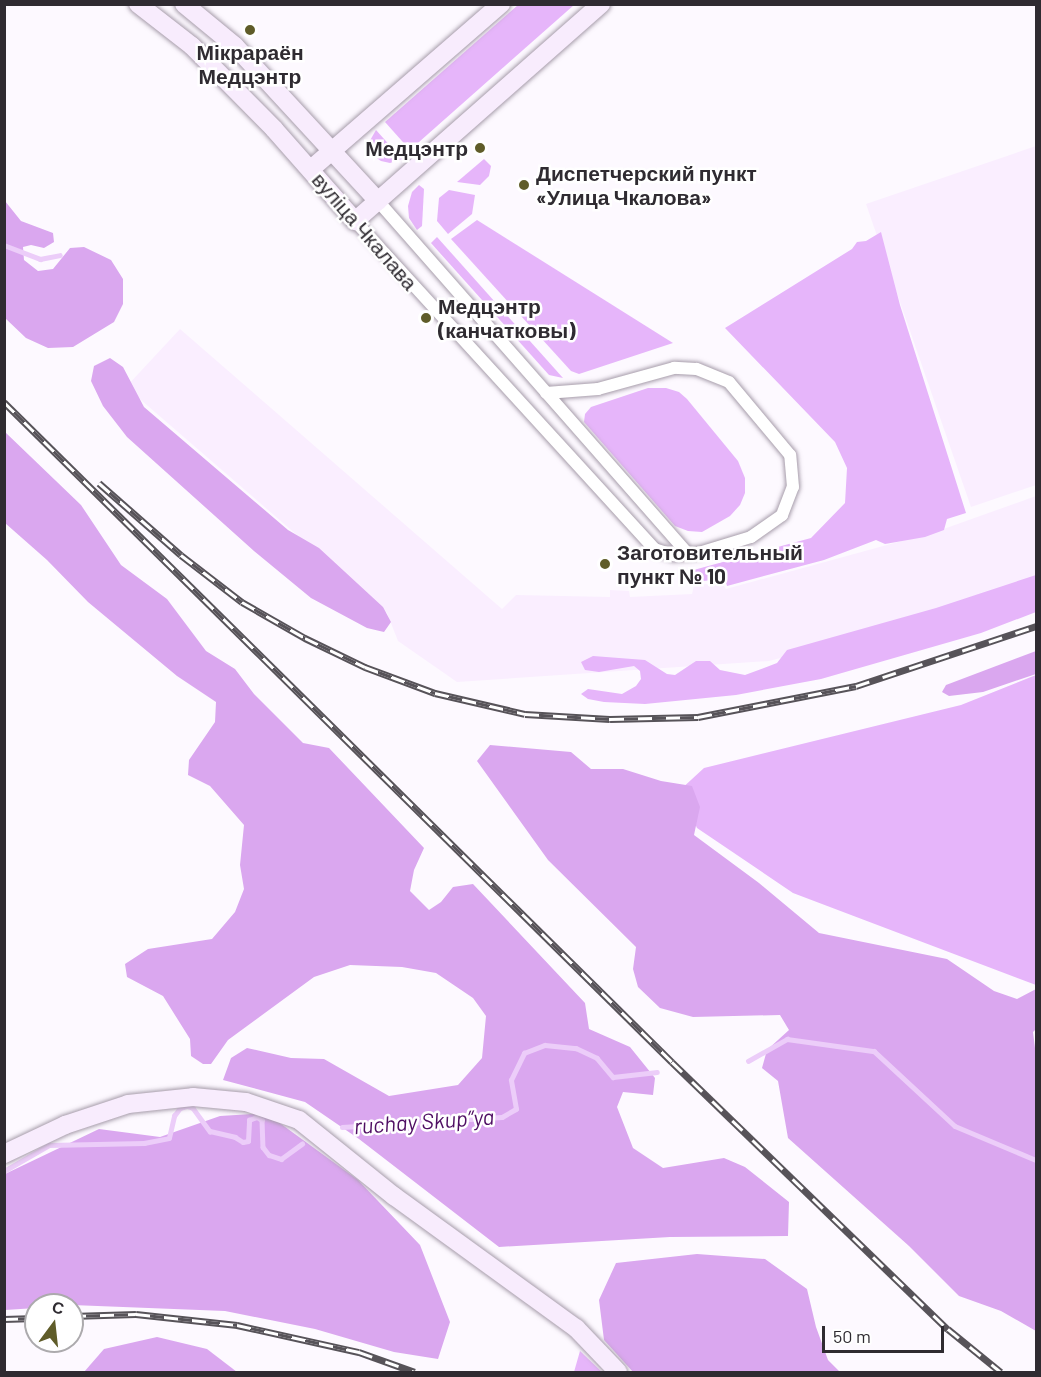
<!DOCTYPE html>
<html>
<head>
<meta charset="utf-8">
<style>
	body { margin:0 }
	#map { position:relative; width:1041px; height:1377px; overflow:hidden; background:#fdf9ff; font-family:Barlow,sans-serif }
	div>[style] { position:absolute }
	.built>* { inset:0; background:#faeeff }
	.green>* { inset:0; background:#e6b5fa }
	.forest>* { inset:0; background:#daa7ef }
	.stream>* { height:4.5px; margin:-2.25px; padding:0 2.25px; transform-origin:2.25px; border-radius:2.25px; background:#eccdf9 }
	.roads { filter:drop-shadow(0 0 2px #a79dab) drop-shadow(0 0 2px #a79dab) }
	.street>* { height:12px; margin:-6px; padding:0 6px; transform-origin:6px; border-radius:6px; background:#fff }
	.secondary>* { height:18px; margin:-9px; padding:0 9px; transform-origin:9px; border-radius:9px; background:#f8ecfd }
	.rail>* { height:7px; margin-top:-3.5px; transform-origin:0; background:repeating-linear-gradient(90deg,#fff 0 14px,#575359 0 28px); box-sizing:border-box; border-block:2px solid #575359 }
	.dots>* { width:16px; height:16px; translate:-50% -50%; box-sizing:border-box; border:3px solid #fff; border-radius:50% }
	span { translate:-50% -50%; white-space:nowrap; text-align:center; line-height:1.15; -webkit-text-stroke:5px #fff; paint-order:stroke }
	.poi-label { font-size:21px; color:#2f2b31; font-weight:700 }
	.right { translate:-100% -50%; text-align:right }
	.left { translate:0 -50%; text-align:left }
	.street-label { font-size:21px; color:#2f2b31 }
	.water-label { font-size:22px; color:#4f0e63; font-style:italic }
	.frame { position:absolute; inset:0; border:6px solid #2f2b31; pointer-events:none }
	.north { position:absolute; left:24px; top:1293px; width:60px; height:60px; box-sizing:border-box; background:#fff; border:2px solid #acaaad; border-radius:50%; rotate:15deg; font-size:16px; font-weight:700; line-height:24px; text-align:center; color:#2f2b31 }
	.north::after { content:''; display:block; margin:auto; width:21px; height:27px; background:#5f5c29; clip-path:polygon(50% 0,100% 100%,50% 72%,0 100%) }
	.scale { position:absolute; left:822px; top:1326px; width:122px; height:27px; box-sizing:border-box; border:3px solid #2f2b31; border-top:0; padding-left:8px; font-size:18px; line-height:21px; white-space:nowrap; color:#2f2b31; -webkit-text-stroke:4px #fff; paint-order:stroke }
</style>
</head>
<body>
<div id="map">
	<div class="built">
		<div style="clip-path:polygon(1036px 146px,1036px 485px,971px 507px,866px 204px)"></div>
		<div style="clip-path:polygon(180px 329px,502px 609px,516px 595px,610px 597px,610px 590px,629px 591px,630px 597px,692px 594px,694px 585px,722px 583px,726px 589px,938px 531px,1036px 496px,1036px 582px,937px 617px,769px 661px,457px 682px,398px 641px,387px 613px,126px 387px)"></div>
	</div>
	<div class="green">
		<div style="clip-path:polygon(518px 5px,574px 5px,410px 150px,385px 122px)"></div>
		<div style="clip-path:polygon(376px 130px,402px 159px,390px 163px,381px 161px,372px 155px,368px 144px)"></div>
		<div style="clip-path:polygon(484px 159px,491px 166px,489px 176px,480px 185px,457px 182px)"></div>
		<div style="clip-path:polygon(419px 185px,424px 189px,422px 226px,417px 230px,409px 218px,408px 206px,412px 192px)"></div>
		<div style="clip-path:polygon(449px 190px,475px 195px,472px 214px,448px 234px,437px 221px,439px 198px)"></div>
		<div style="clip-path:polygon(477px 220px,673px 343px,579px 374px,571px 371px,451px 239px)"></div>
		<div style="clip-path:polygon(881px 232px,900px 305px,966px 513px,947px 519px,944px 530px,925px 537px,885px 544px,876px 540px,824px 560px,727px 586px,725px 579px,691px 582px,690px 571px,811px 538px,845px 503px,847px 468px,835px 442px,725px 328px,852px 249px,857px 242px,866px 241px)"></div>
		<div style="clip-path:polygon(437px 237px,563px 378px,549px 375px,431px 243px)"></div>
		<div style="clip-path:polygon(648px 388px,666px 388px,679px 392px,687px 399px,738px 461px,745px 478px,745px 493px,740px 505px,730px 516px,702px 532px,688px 531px,675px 526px,584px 422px,585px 414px,591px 407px)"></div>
		<div style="clip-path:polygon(1036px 575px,1036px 612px,981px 633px,821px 679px,736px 695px,645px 704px,604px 702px,588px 699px,581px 694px,588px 689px,622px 694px,636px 686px,641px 679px,640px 671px,634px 666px,599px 672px,585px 670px,581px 662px,593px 656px,645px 660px,667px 674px,675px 675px,696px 661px,710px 661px,720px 670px,745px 675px,777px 663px,787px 650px,936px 608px)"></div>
		<div style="clip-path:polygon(1036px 675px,1036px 985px,793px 893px,697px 828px,679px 791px,704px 768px,961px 705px)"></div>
		<div style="clip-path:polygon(580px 1351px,602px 1372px,574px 1372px)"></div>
	</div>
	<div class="forest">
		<div style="clip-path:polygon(5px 201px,21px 221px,53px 233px,54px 242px,44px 248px,31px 245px,23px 247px,24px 260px,38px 271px,53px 269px,70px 248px,84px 247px,111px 260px,123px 279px,123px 304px,114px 322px,73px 347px,48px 348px,26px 338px,5px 318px)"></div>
		<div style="clip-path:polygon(110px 358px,123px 367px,144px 407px,288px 530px,319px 548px,383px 607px,391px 622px,384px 632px,367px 628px,311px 598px,254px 551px,127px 437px,103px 406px,91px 381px,94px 366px)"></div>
		<div style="clip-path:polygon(5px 432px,81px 505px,121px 565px,167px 599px,206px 651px,235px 669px,254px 694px,303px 743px,329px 748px,424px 848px,414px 870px,410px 891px,429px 910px,441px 902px,453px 887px,473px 884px,585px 1003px,589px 1029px,630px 1047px,655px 1078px,653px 1095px,623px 1092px,617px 1107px,633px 1148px,663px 1168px,724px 1158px,745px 1167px,789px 1202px,788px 1236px,670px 1237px,499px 1247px,359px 1139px,305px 1102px,223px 1080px,231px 1058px,247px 1048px,291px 1058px,324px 1059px,389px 1096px,458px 1085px,482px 1058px,486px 1016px,473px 998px,436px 973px,402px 967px,350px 965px,314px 977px,228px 1040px,211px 1064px,203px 1064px,191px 1056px,190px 1039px,163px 996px,127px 977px,125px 964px,148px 949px,212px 939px,235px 912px,244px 889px,240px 865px,244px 825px,210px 786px,188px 775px,189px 760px,215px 722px,216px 702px,177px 676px,88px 602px,47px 560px,5px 523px)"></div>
		<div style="clip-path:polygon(1036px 651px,1036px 674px,983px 692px,949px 696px,942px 692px,946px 685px)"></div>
		<div style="clip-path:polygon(490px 745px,571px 752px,591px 769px,623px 769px,661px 781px,692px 786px,700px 807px,694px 835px,759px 883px,819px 933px,947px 959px,994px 991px,1017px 999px,1036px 989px,1036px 1029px,1033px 1032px,1036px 1056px,1036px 1331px,1001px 1311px,959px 1296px,909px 1246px,788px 1138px,778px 1081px,762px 1068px,767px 1050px,789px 1030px,780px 1015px,693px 1017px,660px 1008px,638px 987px,633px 969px,636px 947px,548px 860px,477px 761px)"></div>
		<div style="clip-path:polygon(266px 1113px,358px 1180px,420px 1245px,450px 1322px,438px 1359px,394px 1352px,315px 1329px,225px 1311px,72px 1305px,36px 1305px,36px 1308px,5px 1310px,5px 1174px,99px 1129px,160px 1137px,220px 1116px)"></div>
		<div style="clip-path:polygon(697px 1254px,765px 1259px,807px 1289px,816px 1327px,828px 1360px,840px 1372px,633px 1372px,604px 1340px,599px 1300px,616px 1263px)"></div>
		<div style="clip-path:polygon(157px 1337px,207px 1349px,237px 1372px,84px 1372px,104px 1349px)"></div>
	</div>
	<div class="stream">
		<div style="left:4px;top:245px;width:39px;rotate:21deg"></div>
		<div style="left:40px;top:259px;width:20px;rotate:-11deg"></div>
		<div style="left:748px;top:1061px;width:45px;rotate:-29.4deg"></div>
		<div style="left:787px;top:1039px;width:88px;rotate:7.9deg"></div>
		<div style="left:874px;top:1051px;width:110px;rotate:42.8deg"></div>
		<div style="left:955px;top:1126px;width:88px;rotate:22.8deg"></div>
		<div style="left:342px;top:1127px;width:160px;rotate:-3.6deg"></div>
		<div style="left:502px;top:1117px;width:16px;rotate:-30deg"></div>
		<div style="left:516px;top:1109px;width:29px;rotate:-100deg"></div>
		<div style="left:511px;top:1080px;width:30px;rotate:-64deg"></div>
		<div style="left:524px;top:1053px;width:22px;rotate:-21deg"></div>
		<div style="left:545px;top:1045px;width:31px;rotate:6deg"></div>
		<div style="left:576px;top:1048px;width:23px;rotate:25deg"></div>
		<div style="left:597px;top:1058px;width:25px;rotate:50deg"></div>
		<div style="left:613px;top:1077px;width:44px;rotate:-6.5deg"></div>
		<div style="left:4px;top:1171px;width:52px;rotate:-30deg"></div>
		<div style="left:49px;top:1145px;width:95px;rotate:-1.2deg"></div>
		<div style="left:144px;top:1143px;width:25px;rotate:-11deg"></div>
		<div style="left:169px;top:1138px;width:23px;rotate:-77deg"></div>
		<div style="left:174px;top:1116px;width:10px;rotate:-53deg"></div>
		<div style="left:180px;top:1108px;width:7px;rotate:-16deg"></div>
		<div style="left:187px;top:1106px;width:6px;rotate:18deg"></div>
		<div style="left:193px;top:1108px;width:29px;rotate:54deg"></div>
		<div style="left:210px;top:1131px;width:26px;rotate:13deg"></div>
		<div style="left:235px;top:1137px;width:9px;rotate:32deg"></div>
		<div style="left:243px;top:1142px;width:5px;rotate:-11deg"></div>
		<div style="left:248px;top:1141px;width:21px;rotate:-87deg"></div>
		<div style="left:249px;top:1120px;width:9px;rotate:-21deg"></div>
		<div style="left:257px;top:1117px;width:6px;rotate:31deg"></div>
		<div style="left:262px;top:1120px;width:27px;rotate:88deg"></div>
		<div style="left:263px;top:1147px;width:10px;rotate:53deg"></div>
		<div style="left:269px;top:1155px;width:13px;rotate:18deg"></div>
		<div style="left:281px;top:1159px;width:26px;rotate:-36deg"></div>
	</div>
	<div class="roads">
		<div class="street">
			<div style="left:378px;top:201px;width:470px;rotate:48.7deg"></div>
			<div style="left:355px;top:221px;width:444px;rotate:47.6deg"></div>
			<div style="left:654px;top:549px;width:21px;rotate:17deg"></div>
			<div style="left:674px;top:555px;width:25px;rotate:-5deg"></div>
			<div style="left:699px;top:553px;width:54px;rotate:-17.1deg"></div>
			<div style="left:751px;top:537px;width:38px;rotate:-35deg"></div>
			<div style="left:782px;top:515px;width:30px;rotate:-69deg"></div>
			<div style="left:793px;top:487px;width:32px;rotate:-95deg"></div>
			<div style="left:790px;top:455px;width:95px;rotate:-129.9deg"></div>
			<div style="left:729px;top:382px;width:35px;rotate:-158deg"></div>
			<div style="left:696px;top:369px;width:22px;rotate:-177deg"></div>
			<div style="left:674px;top:368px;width:79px;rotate:164.6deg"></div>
			<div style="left:598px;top:389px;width:52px;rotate:175.6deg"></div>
		</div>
		<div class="secondary">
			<div style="left:138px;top:4px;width:68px;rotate:37.9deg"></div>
			<div style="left:192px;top:46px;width:117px;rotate:45.3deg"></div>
			<div style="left:274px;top:129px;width:123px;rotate:48.6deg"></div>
			<div style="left:355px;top:221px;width:328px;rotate:-41.4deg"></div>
			<div style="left:184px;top:4px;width:66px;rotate:39.5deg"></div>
			<div style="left:235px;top:46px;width:211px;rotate:47.3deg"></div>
			<div style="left:311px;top:169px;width:252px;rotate:-41deg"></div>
			<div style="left:4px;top:1154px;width:68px;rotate:-25.4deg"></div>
			<div style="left:65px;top:1125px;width:66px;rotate:-18.4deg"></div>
			<div style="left:128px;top:1104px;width:65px;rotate:-6.1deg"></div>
			<div style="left:193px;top:1097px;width:53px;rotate:5.4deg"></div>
			<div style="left:246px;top:1102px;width:56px;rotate:18.8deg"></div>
			<div style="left:299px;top:1120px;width:122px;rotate:38.7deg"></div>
			<div style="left:394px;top:1196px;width:225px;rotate:36deg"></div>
			<div style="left:576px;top:1328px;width:61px;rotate:46.3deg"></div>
		</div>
	</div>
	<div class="rail">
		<div style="left:4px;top:402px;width:939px;rotate:44.65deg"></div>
		<div style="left:672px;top:1062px;width:384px;rotate:44.1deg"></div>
		<div style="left:948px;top:1329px;width:68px;rotate:39.1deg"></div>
		<div style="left:99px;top:483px;width:109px;rotate:41.3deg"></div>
		<div style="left:181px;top:555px;width:77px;rotate:37.6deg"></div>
		<div style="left:242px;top:602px;width:73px;rotate:29.7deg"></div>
		<div style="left:305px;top:638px;width:67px;rotate:25.8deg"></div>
		<div style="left:365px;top:667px;width:75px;rotate:20.4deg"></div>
		<div style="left:435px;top:693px;width:92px;rotate:13.1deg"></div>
		<div style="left:525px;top:714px;width:85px;rotate:3.4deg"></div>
		<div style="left:610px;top:719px;width:88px;rotate:-1.3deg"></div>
		<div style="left:698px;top:717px;width:161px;rotate:-11.1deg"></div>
		<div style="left:856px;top:686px;width:190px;rotate:-18.4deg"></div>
		<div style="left:72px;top:1316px;width:64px;rotate:-1.8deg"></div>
		<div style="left:136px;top:1314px;width:102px;rotate:6.2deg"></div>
		<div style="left:237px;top:1325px;width:125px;rotate:12.5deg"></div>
		<div style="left:359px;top:1352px;width:59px;rotate:19.7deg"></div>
		<div style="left:4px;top:1319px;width:32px;rotate:-2deg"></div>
	</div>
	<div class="dots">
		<div style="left:250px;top:30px;background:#5f5c29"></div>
		<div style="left:480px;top:148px;background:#5f5c29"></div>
		<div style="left:524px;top:185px;background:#5f5c29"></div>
		<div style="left:426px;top:318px;background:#5f5c29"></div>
		<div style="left:605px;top:564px;background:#5f5c29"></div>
	</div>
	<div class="poi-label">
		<span style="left:250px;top:64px">Мікрараён<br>Медцэнтр</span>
		<span class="right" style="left:468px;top:148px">Медцэнтр</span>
		<span class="left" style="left:536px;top:185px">Диспетчерский пункт<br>«Улица Чкалова»</span>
		<span class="left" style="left:438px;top:318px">Медцэнтр<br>(канчатковы)</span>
		<span class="left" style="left:617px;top:564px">Заготовительный<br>пункт № 10</span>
	</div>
	<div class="street-label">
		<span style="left:365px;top:231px;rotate:49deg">вуліца Чкалава</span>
	</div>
	<div class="water-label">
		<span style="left:424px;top:1121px;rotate:-4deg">ruchay Skup’’ya</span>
	</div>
	<div class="frame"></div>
	<div class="north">С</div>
	<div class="scale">50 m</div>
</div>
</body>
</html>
